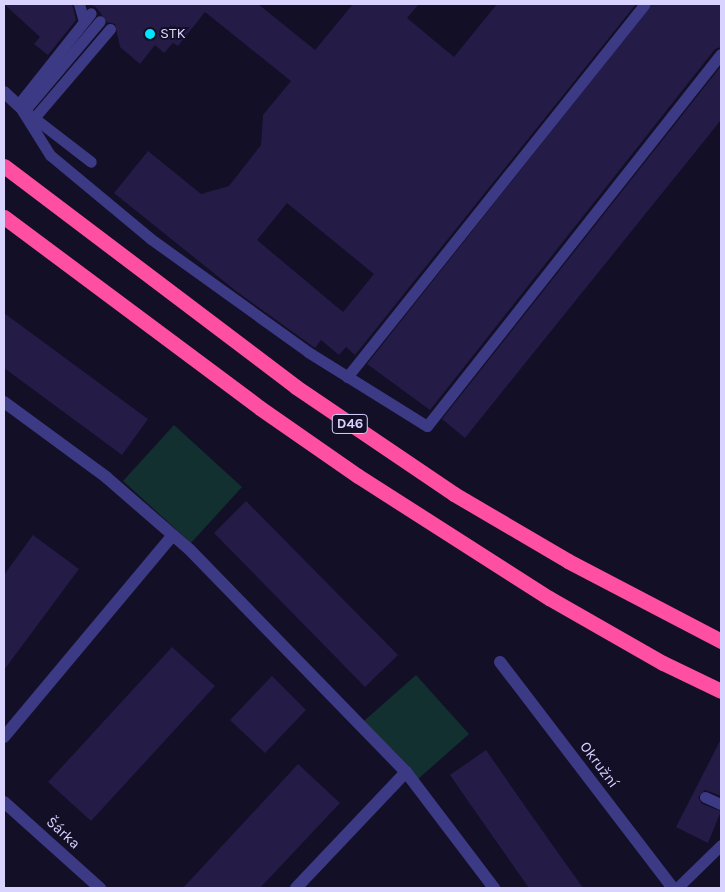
<!DOCTYPE html>
<html>
<head>
<meta charset="utf-8">
<style>
	body { margin:0 }
	#map { position:relative; width:725px; height:892px; overflow:hidden; background:#130f26; font-family:Karla,sans-serif }
	div>[style] { position:absolute }
	.green>* { inset:0; background:#12302f }
	.building>* { inset:0; background:#241b47 }
	.lane>* { height:11px; margin:-5.5px; padding:0 5.5px; transform-origin:5.5px; border-radius:5.5px; background:#3d3a85 }
	.street>* { height:12px; margin:-6px; padding:0 6px; transform-origin:6px; border-radius:6px; background:#3d3a85 }
	.highway>* { height:15px; margin:-7.5px; padding:0 7.5px; transform-origin:7.5px; border-radius:7.5px; background:#ff4fa3 }
	.dots>* { width:14px; height:14px; translate:-50% -50%; box-sizing:border-box; border:2px solid #130f26; border-radius:50% }
	span { translate:-50% -50%; white-space:nowrap; text-align:center; line-height:1.15; -webkit-text-stroke:4px #130f26; paint-order:stroke }
	.shield-label span { padding:1px 4px; background:#130f26; border:1px solid; border-radius:4px; -webkit-text-stroke-width:0 }
	.shield-label { font-size:14px; color:#d9d4ff; font-weight:700 }
	.poi-label { font-size:15px; color:#d9d4ff }
	.left { translate:0 -50%; text-align:left }
	.street-label { font-size:15px; color:#d9d4ff }
	.frame { position:absolute; inset:0; border:5px solid #d9d4ff; pointer-events:none }
</style>
</head>
<body>
<div id="map">
	<div class="green">
		<div style="clip-path:polygon(174px 425px,242px 487px,191px 543px,123px 481px)"></div>
		<div style="clip-path:polygon(416px 675px,469px 734px,417px 780px,364px 721px)"></div>
	</div>
	<div class="building">
		<div style="clip-path:polygon(4px 4px,72px 4px,76px 20px,48px 55px,34px 44px,40px 37px)"></div>
		<div style="clip-path:polygon(evenodd,87px 4px,258px 4px,315px 50px,353px 4px,419px 4px,407px 18px,454px 57px,497px 4px,636px 4px,355px 355px,346px 347px,339px 355px,321px 340px,315px 348px,236px 291px,114px 193px,148px 151px,201px 194px,229px 186px,261px 145px,263px 115px,291px 81px,205px 12px,178px 46px,173px 43px,164px 53px,155px 45px,140px 64px,120px 47px,115px 24px,107px 22px,96px 7px,87px 4px,287px 203px,374px 274px,343px 312px,257px 240px,287px 203px)"></div>
		<div style="clip-path:polygon(652px 4px,721px 4px,721px 47px,715px 49px,430px 410px,367px 364px)"></div>
		<div style="clip-path:polygon(721px 66px,721px 120px,465px 438px,442px 419px)"></div>
		<div style="clip-path:polygon(4px 313px,148px 419px,122px 455px,4px 368px)"></div>
		<div style="clip-path:polygon(246px 501px,398px 655px,365px 687px,214px 533px)"></div>
		<div style="clip-path:polygon(33px 535px,79px 569px,4px 670px,4px 575px)"></div>
		<div style="clip-path:polygon(172px 647px,215px 686px,91px 821px,48px 782px)"></div>
		<div style="clip-path:polygon(272px 676px,306px 710px,265px 753px,230px 720px)"></div>
		<div style="clip-path:polygon(721px 739px,721px 796px,705px 790px,698px 797px,702px 804px,721px 811px,708px 843px,676px 827px)"></div>
		<div style="clip-path:polygon(486px 750px,527px 809px,583px 888px,529px 888px,491px 834px,450px 775px)"></div>
		<div style="clip-path:polygon(298px 764px,340px 803px,260px 888px,183px 888px)"></div>
	</div>
	<div class="lane">
		<div style="left:79px;top:4px;width:18px;rotate:74deg"></div>
		<div style="left:18px;top:105px;width:117px;rotate:-51.6deg"></div>
		<div style="left:20px;top:107px;width:57px;rotate:58deg"></div>
		<div style="left:50px;top:155px;width:131px;rotate:39.7deg"></div>
		<div style="left:151px;top:239px;width:193px;rotate:35.7deg"></div>
		<div style="left:308px;top:352px;width:140px;rotate:31.9deg"></div>
		<div style="left:427px;top:426px;width:474px;rotate:-51.7deg"></div>
		<div style="left:25px;top:110px;width:116px;rotate:-49.9deg"></div>
		<div style="left:29px;top:114px;width:78px;rotate:37.7deg"></div>
		<div style="left:34px;top:118px;width:117px;rotate:-49.5deg"></div>
		<div style="left:347px;top:377px;width:477px;rotate:-51.4deg"></div>
		<div style="left:705px;top:797px;width:17px;rotate:24deg"></div>
		<div style="left:677px;top:888px;width:62px;rotate:-44.3deg"></div>
	</div>
	<div class="street">
		<div style="left:4px;top:92px;width:22px;rotate:43deg"></div>
		<div style="left:4px;top:402px;width:127px;rotate:36.3deg"></div>
		<div style="left:106px;top:477px;width:111px;rotate:41deg"></div>
		<div style="left:190px;top:550px;width:310px;rotate:45.8deg"></div>
		<div style="left:406px;top:772px;width:146px;rotate:52.8deg"></div>
		<div style="left:500px;top:662px;width:285px;rotate:52.6deg"></div>
		<div style="left:4px;top:737px;width:263px;rotate:-50.1deg"></div>
		<div style="left:4px;top:802px;width:129px;rotate:41.9deg"></div>
		<div style="left:296px;top:888px;width:160px;rotate:-46.5deg"></div>
	</div>
	<div class="highway">
		<div style="left:4px;top:166px;width:366px;rotate:37.1deg"></div>
		<div style="left:296px;top:387px;width:191px;rotate:34.1deg"></div>
		<div style="left:454px;top:494px;width:132px;rotate:30.4deg"></div>
		<div style="left:568px;top:561px;width:173px;rotate:27.6deg"></div>
		<div style="left:4px;top:217px;width:319px;rotate:36.7deg"></div>
		<div style="left:260px;top:408px;width:119px;rotate:34.8deg"></div>
		<div style="left:358px;top:476px;width:227px;rotate:32.6deg"></div>
		<div style="left:549px;top:598px;width:131px;rotate:29.7deg"></div>
		<div style="left:663px;top:663px;width:64px;rotate:25.8deg"></div>
	</div>
	<div class="dots">
		<div style="left:150px;top:34px;background:#00e5ff"></div>
	</div>
	<div class="shield-label">
		<span style="left:350px;top:424px">D46</span>
	</div>
	<div class="poi-label">
		<span class="left" style="left:160px;top:34px">STK</span>
	</div>
	<div class="street-label">
		<span style="left:599px;top:765px;rotate:53deg">Okružní</span>
		<span style="left:63px;top:833px;rotate:42deg">Šárka</span>
	</div>
	<div class="frame"></div>
</div>
</body>
</html>
